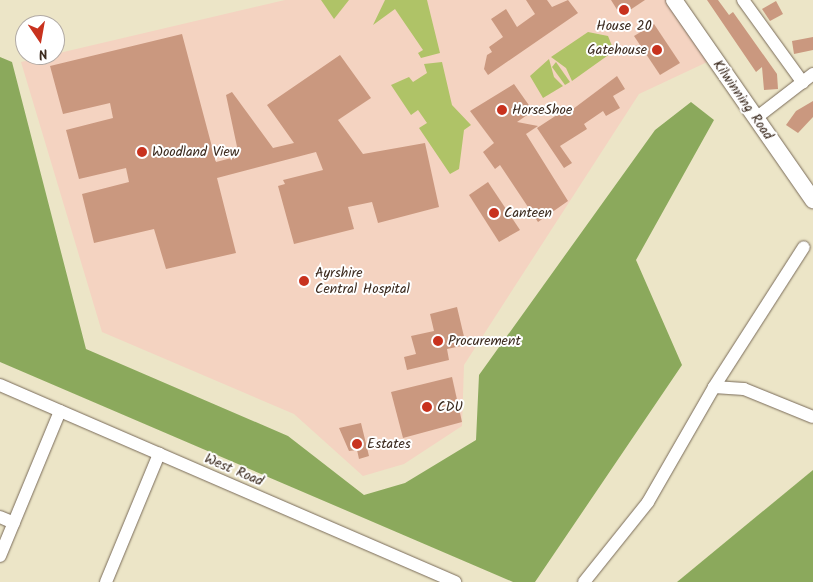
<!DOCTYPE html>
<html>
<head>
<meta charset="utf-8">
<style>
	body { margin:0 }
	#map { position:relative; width:813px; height:582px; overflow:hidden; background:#ece5c7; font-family:Kalam,sans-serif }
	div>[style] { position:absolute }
	.built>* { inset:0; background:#f4d3c1 }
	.green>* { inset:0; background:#afc367 }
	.forest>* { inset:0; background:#8ba95c }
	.building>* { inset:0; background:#ca987f }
	.roads { filter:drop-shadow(0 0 1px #796b59) drop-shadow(0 0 1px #796b59) }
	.minor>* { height:12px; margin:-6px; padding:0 6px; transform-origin:6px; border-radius:6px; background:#fff }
	.major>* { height:16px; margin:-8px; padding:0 8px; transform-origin:8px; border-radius:8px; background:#fff }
	.dots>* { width:14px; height:14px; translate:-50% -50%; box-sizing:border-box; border:2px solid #fff; border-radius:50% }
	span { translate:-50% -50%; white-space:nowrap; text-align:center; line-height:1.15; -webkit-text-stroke:4px #fff; paint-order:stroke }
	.poi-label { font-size:14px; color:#3b2a1e }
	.right { translate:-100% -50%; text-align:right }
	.left { translate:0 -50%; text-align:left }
	.street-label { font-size:14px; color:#3b2a1e }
	.north { position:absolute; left:15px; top:15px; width:50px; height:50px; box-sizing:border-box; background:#fff; border:1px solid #b1aaa5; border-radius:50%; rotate:168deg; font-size:14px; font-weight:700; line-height:20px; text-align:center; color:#3b2a1e }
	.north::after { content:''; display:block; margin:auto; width:18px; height:22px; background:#c8321e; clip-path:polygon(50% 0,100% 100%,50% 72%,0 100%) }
</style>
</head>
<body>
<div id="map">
	<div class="built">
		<div style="clip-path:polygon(285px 0,668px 0,720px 56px,639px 94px,464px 365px,462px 426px,404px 464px,363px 476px,294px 414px,102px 332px,21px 62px)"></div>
	</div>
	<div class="green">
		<div style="clip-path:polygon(321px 0,349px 0,334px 19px)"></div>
		<div style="clip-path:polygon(385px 0,427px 0,440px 53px,421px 58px,418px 53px,423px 50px,395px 9px,373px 25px)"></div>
		<div style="clip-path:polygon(588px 32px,608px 36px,614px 51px,572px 81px,566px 68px,551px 57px)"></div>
		<div style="clip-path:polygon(549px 59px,554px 77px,563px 86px,543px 98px,530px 76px)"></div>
		<div style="clip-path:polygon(442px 62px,452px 105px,471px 125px,464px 130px,459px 169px,450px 174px,419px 128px,427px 123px,418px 110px,411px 115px,391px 85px,409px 77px,413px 82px,427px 73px,424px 64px)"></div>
		<div style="clip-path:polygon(556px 62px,570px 82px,565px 85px,552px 67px)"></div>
	</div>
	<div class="forest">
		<div style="clip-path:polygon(0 57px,12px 62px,86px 349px,288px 436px,364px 495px,405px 483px,476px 440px,479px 375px,655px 130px,691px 102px,714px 120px,636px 260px,682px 365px,535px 582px,513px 582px,0 362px)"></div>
		<div style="clip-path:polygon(813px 470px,813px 582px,677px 582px)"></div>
	</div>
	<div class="building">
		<div style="clip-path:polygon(526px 0,547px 0,552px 7px,568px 0,578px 13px,488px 75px,484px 69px,487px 55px,492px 52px,489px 47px,503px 37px,491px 19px,506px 9px,517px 27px,535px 14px)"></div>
		<div style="clip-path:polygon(611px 0,645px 0,621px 16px)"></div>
		<div style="clip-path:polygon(707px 0,718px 0,729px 15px,733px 12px,777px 74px,778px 89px,764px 90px,762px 67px,756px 72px)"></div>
		<div style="clip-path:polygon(776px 1px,783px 14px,770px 21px,762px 9px)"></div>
		<div style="clip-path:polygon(654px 24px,680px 63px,660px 75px,634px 36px)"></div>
		<div style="clip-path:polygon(182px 34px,216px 162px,239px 156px,226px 95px,232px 92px,273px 148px,294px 143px,267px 105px,340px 55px,371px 98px,338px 120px,363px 154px,425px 143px,439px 207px,378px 223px,372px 202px,348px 207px,354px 229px,294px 244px,278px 186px,285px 184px,283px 180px,323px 170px,316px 152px,217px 178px,236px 253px,166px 269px,154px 229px,94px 243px,82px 194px,129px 182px,126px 168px,79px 179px,66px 130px,113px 118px,110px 103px,63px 114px,50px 66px)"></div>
		<div style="clip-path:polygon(813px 37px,813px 50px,794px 54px,792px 41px)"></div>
		<div style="clip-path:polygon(617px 76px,625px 89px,613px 96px,620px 108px,606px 116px,603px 111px,584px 124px,587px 129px,560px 146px,572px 163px,564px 168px,537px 128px,566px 109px,569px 112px)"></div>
		<div style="clip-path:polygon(514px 84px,533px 111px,517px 122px,538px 126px,526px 134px,568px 201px,538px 222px,500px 165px,495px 169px,483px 152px,494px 143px,470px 111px)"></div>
		<div style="clip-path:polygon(813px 101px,813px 117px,798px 133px,786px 125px,796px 111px)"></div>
		<div style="clip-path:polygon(488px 182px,520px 230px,499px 242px,469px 195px)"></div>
		<div style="clip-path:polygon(457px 307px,466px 345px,447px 349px,449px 360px,407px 370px,404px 357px,416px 354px,411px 336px,434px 331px,430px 314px)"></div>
		<div style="clip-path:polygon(452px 377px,462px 422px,403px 438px,391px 392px)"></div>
		<div style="clip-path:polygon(361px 423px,369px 456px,359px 459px,357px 450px,349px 451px,339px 428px)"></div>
	</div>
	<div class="roads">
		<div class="minor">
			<div style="left:743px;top:0;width:102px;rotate:54.1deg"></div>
			<div style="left:756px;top:118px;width:72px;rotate:-37.7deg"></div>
			<div style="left:0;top:385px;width:496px;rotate:23.4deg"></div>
			<div style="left:714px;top:387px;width:166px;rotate:-57.3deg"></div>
			<div style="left:0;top:517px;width:15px;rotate:23deg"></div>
			<div style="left:0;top:556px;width:157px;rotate:-67.5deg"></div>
			<div style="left:106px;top:582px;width:139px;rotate:-67.5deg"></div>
			<div style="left:584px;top:582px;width:102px;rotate:-51.3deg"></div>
			<div style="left:648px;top:502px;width:133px;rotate:-60.1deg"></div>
			<div style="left:714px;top:387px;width:30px;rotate:4deg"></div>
			<div style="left:744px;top:389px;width:74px;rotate:22.1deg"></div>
		</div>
		<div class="major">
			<div style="left:674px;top:0;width:244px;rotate:55.2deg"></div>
		</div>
	</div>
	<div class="dots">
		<div style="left:624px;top:10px;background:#c8321e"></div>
		<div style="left:657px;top:50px;background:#c8321e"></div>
		<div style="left:502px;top:110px;background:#c8321e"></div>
		<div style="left:142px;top:152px;background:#c8321e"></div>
		<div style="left:494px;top:213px;background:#c8321e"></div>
		<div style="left:304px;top:281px;background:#c8321e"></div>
		<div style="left:438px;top:341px;background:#c8321e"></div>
		<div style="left:427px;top:407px;background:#c8321e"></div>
		<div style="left:357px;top:444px;background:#c8321e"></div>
	</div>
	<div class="poi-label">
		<span style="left:624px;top:26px">House 20</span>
		<span class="right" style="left:647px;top:50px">Gatehouse</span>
		<span class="left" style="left:512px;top:110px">HorseShoe</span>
		<span class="left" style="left:152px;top:152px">Woodland View</span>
		<span class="left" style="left:504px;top:213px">Canteen</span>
		<span class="left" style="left:315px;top:281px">Ayrshire<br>Central Hospital</span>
		<span class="left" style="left:448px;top:341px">Procurement</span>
		<span class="left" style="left:437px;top:407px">CDU</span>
		<span class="left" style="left:367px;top:444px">Estates</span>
	</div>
	<div class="street-label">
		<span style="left:743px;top:100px;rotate:55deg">Kilwinning Road</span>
		<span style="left:234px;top:470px;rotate:23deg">West Road</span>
	</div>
	<div class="north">N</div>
</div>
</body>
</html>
